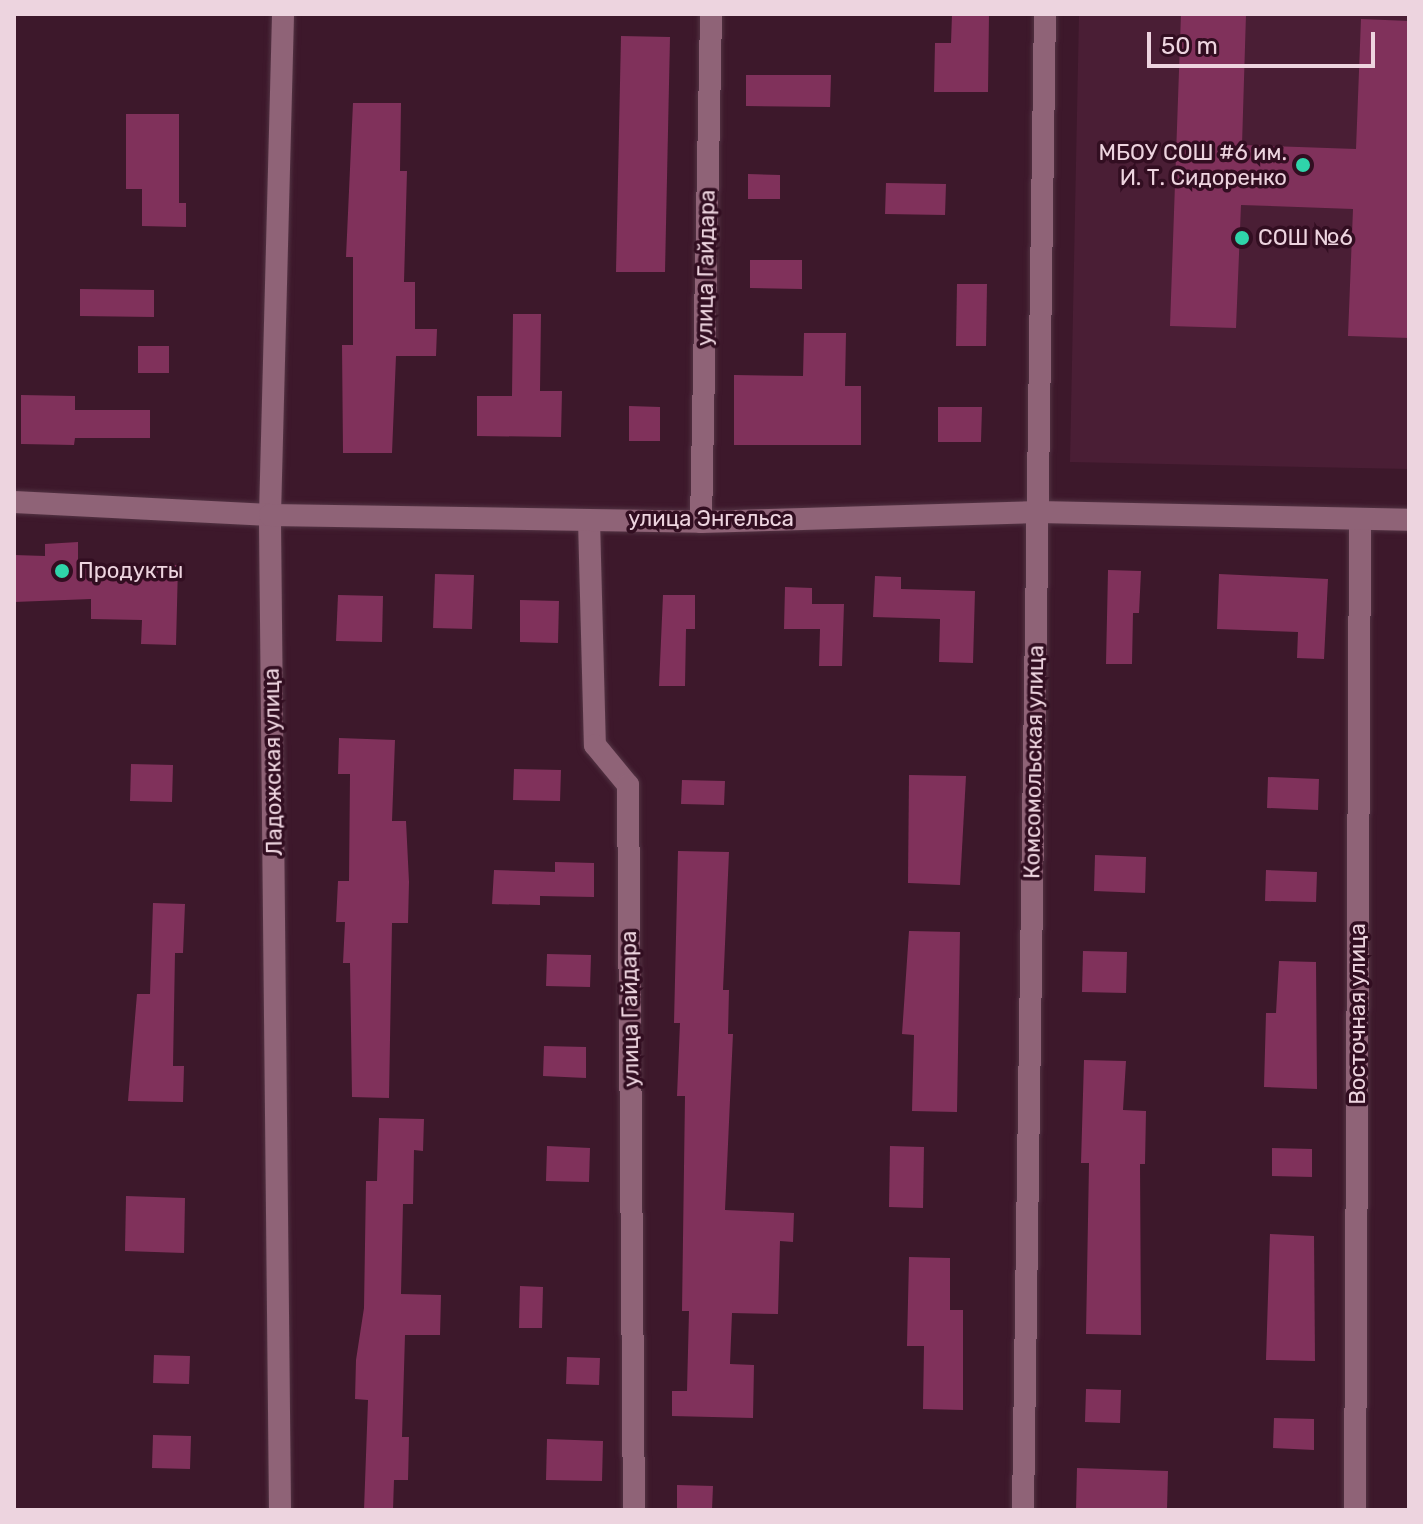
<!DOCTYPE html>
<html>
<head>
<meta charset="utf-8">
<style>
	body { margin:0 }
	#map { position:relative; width:1423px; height:1524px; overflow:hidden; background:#3d182b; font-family:Rubik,sans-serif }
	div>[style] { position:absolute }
	.built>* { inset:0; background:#4a1e35 }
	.building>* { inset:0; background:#80315b }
	.roads { filter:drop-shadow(0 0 2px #533444) drop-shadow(0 0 2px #533444) }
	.minor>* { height:22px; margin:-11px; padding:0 11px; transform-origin:11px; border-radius:11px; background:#8f6377 }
	.tertiary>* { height:22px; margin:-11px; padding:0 11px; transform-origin:11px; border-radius:11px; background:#8f6377 }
	.dots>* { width:22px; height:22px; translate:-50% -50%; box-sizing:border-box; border:4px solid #320e21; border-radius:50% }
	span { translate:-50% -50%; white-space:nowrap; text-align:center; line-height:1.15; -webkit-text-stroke:7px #320e21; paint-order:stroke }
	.poi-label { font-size:22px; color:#edd4df }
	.right { translate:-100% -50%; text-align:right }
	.left { translate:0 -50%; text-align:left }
	.street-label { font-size:22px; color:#edd4df }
	.frame { position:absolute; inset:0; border:16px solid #edd4df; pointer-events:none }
	.scale { position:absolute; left:1147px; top:32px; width:228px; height:36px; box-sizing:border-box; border:4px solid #edd4df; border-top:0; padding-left:10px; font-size:24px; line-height:28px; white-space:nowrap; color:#edd4df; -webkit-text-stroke:6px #320e21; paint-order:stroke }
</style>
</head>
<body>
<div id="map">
	<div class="built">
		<div style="clip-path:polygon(1079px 14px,1409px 14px,1409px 469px,1070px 462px)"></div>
	</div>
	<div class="building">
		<div style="clip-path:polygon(952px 14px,989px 14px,988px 92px,934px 92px,935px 43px,951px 43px)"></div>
		<div style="clip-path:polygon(1181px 14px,1246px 14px,1242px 145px,1356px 149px,1361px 19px,1409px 21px,1409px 338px,1348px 336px,1353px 209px,1241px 205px,1236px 328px,1170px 326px)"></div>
		<div style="clip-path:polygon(621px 36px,670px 37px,665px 272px,616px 272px)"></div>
		<div style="clip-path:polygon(746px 75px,831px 75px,830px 107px,746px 106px)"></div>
		<div style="clip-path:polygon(353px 103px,401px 103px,400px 171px,407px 171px,404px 282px,415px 282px,415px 329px,437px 329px,436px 356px,396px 356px,392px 453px,343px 453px,342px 345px,353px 345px,353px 257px,346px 257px)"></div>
		<div style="clip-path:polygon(126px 114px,179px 114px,179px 203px,186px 203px,186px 227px,142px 226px,142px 189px,126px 189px)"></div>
		<div style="clip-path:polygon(748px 174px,780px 175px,780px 199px,748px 199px)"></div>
		<div style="clip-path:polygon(886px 183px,946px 184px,945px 215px,885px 214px)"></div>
		<div style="clip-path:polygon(750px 260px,802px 260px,802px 289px,750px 288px)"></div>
		<div style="clip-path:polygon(957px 284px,987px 284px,986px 346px,956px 346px)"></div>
		<div style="clip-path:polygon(80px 289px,154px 290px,154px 317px,80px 316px)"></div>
		<div style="clip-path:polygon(513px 314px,541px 314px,540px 391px,562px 391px,561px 437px,477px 436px,477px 396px,512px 396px)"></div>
		<div style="clip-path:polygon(804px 333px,846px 333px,845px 386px,861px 386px,861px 445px,734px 445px,734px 375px,803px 376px)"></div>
		<div style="clip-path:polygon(138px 346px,169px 346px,169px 373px,138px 373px)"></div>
		<div style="clip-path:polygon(21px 395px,75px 396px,75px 410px,150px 410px,150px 438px,75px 438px,74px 445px,21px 444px)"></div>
		<div style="clip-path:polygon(629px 406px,660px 407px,660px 441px,629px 441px)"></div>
		<div style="clip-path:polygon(938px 407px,982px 407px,981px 442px,938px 442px)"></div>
		<div style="clip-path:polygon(78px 542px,78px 568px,144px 570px,144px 564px,178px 565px,176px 645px,141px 644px,142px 620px,91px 619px,91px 599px,14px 602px,14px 555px,45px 556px,45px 544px)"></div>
		<div style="clip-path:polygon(1108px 570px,1141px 571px,1139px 613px,1133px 613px,1132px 664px,1106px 664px)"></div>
		<div style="clip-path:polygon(435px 574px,474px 575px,472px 629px,433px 628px)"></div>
		<div style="clip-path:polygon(1219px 574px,1328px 579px,1324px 659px,1297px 658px,1298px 632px,1217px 629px)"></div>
		<div style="clip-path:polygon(875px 576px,901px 577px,901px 589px,975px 591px,973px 663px,939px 662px,940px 619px,873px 617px)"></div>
		<div style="clip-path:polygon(785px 587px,812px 588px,812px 604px,844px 604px,842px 666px,819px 666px,820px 629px,784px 629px)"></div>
		<div style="clip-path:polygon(338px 595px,383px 596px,382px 642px,336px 641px)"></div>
		<div style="clip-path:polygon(663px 595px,695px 595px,695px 629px,686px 629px,685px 686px,659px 686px)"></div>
		<div style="clip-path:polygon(520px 600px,559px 601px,558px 643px,520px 642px)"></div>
		<div style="clip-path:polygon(339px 738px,395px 740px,392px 821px,406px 821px,409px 882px,408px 923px,392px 923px,389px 1098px,352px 1097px,350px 963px,343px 963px,345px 922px,336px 922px,338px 881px,349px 881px,350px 774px,338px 774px)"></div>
		<div style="clip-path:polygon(131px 764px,173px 765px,172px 802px,130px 801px)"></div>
		<div style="clip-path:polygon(514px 769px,561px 770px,560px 801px,513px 800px)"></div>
		<div style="clip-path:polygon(909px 775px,966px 776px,960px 885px,908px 883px)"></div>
		<div style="clip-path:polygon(1268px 777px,1319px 779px,1318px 810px,1267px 808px)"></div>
		<div style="clip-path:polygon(682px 780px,725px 781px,724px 805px,681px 804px)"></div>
		<div style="clip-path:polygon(678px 851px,729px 852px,723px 990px,729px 990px,728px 1034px,733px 1034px,725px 1210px,794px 1213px,793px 1242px,780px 1241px,778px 1314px,732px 1313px,730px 1364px,754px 1365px,753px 1418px,672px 1416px,672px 1391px,687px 1391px,689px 1311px,682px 1311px,685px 1096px,677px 1096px,680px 1023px,674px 1023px)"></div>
		<div style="clip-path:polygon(1095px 855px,1146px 857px,1145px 893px,1094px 891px)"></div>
		<div style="clip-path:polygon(555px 862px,594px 863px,594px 897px,540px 896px,540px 905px,492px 904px,494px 870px,555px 872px)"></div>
		<div style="clip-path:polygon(1266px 870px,1317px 872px,1316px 902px,1265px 901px)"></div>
		<div style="clip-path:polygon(153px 903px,185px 904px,183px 953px,175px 953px,173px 1066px,184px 1066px,183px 1102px,128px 1101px,137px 994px,150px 994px)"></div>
		<div style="clip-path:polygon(909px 931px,960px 932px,957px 1112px,912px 1111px,914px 1035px,902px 1034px)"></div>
		<div style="clip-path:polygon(1083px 951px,1127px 952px,1126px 993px,1082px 992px)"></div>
		<div style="clip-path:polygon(547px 954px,591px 955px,590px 987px,546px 986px)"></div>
		<div style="clip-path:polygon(1279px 961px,1316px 962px,1317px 1089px,1264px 1087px,1266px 1013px,1276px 1013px)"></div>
		<div style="clip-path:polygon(544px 1046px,586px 1047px,586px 1078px,543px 1076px)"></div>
		<div style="clip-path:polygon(1084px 1060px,1126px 1061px,1123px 1110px,1146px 1111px,1145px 1164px,1140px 1164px,1141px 1335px,1086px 1334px,1089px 1163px,1081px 1163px)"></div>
		<div style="clip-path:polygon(379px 1118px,424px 1119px,423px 1151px,414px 1150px,413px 1204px,403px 1204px,401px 1294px,441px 1295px,440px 1335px,405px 1335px,402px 1437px,409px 1437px,408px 1480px,394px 1480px,393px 1510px,364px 1510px,368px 1400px,355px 1399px,356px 1360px,364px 1308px,366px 1181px,377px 1181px)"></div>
		<div style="clip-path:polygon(547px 1146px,590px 1148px,589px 1182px,546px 1181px)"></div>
		<div style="clip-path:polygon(890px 1146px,924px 1147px,923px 1208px,889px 1207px)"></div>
		<div style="clip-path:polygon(1272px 1148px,1312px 1149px,1312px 1177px,1272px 1176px)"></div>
		<div style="clip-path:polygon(126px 1196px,185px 1198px,184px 1253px,125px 1251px)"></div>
		<div style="clip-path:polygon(1270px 1234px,1314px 1236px,1315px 1361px,1266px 1360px)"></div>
		<div style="clip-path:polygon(909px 1257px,950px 1258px,950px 1310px,963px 1310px,963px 1410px,923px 1409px,924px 1346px,907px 1346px)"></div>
		<div style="clip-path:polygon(520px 1286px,543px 1287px,542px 1328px,519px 1328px)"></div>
		<div style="clip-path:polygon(154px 1355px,190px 1356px,189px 1384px,153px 1383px)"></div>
		<div style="clip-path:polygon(567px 1357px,600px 1358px,599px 1385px,566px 1384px)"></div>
		<div style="clip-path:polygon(1086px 1389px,1121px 1390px,1120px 1423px,1085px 1422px)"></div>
		<div style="clip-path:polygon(1274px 1418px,1314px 1419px,1314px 1450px,1273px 1448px)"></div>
		<div style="clip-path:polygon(153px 1435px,191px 1436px,190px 1469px,152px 1468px)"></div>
		<div style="clip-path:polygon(547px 1439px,603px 1441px,602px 1481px,546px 1480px)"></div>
		<div style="clip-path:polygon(1077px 1468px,1168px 1471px,1167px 1510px,1076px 1510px)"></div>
		<div style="clip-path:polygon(677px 1485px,713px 1486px,712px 1510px,677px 1510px)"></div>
	</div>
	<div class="roads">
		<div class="minor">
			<div style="left:589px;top:520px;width:225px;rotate:88.5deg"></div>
			<div style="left:595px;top:745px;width:52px;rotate:50.5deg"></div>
			<div style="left:628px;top:785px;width:725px;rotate:89.53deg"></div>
			<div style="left:701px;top:522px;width:508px;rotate:-88.87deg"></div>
			<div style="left:280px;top:1510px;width:995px;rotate:-90.58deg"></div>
			<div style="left:270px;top:515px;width:501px;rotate:-88.51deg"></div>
			<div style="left:1355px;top:1510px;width:991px;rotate:-89.71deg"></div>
		</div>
		<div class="tertiary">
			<div style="left:14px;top:502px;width:256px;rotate:2.9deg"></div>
			<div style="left:270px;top:515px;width:431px;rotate:0.9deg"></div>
			<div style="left:701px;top:522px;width:337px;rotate:-1.7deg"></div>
			<div style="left:1038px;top:512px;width:371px;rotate:1.2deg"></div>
			<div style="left:1023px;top:1510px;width:1496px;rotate:-89.16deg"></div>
		</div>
	</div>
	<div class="dots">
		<div style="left:1303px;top:165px;background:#2fd4aa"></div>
		<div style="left:1242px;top:238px;background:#2fd4aa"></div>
		<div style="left:62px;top:571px;background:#2fd4aa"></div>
	</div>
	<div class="poi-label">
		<span class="right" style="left:1287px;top:165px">МБОУ СОШ #6 им.<br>И. Т. Сидоренко</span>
		<span class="left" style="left:1258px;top:238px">СОШ №6</span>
		<span class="left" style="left:78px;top:571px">Продукты</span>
	</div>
	<div class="street-label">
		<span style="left:706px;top:268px;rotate:-89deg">улица Гайдара</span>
		<span style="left:711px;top:519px">улица Энгельса</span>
		<span style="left:273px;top:762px;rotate:-91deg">Ладожская улица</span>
		<span style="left:1034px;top:762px;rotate:-89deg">Комсомольская улица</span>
		<span style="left:630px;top:1009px;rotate:-91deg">улица Гайдара</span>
		<span style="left:1358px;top:1014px;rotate:-90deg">Восточная улица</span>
	</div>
	<div class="frame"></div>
	<div class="scale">50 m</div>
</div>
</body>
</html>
